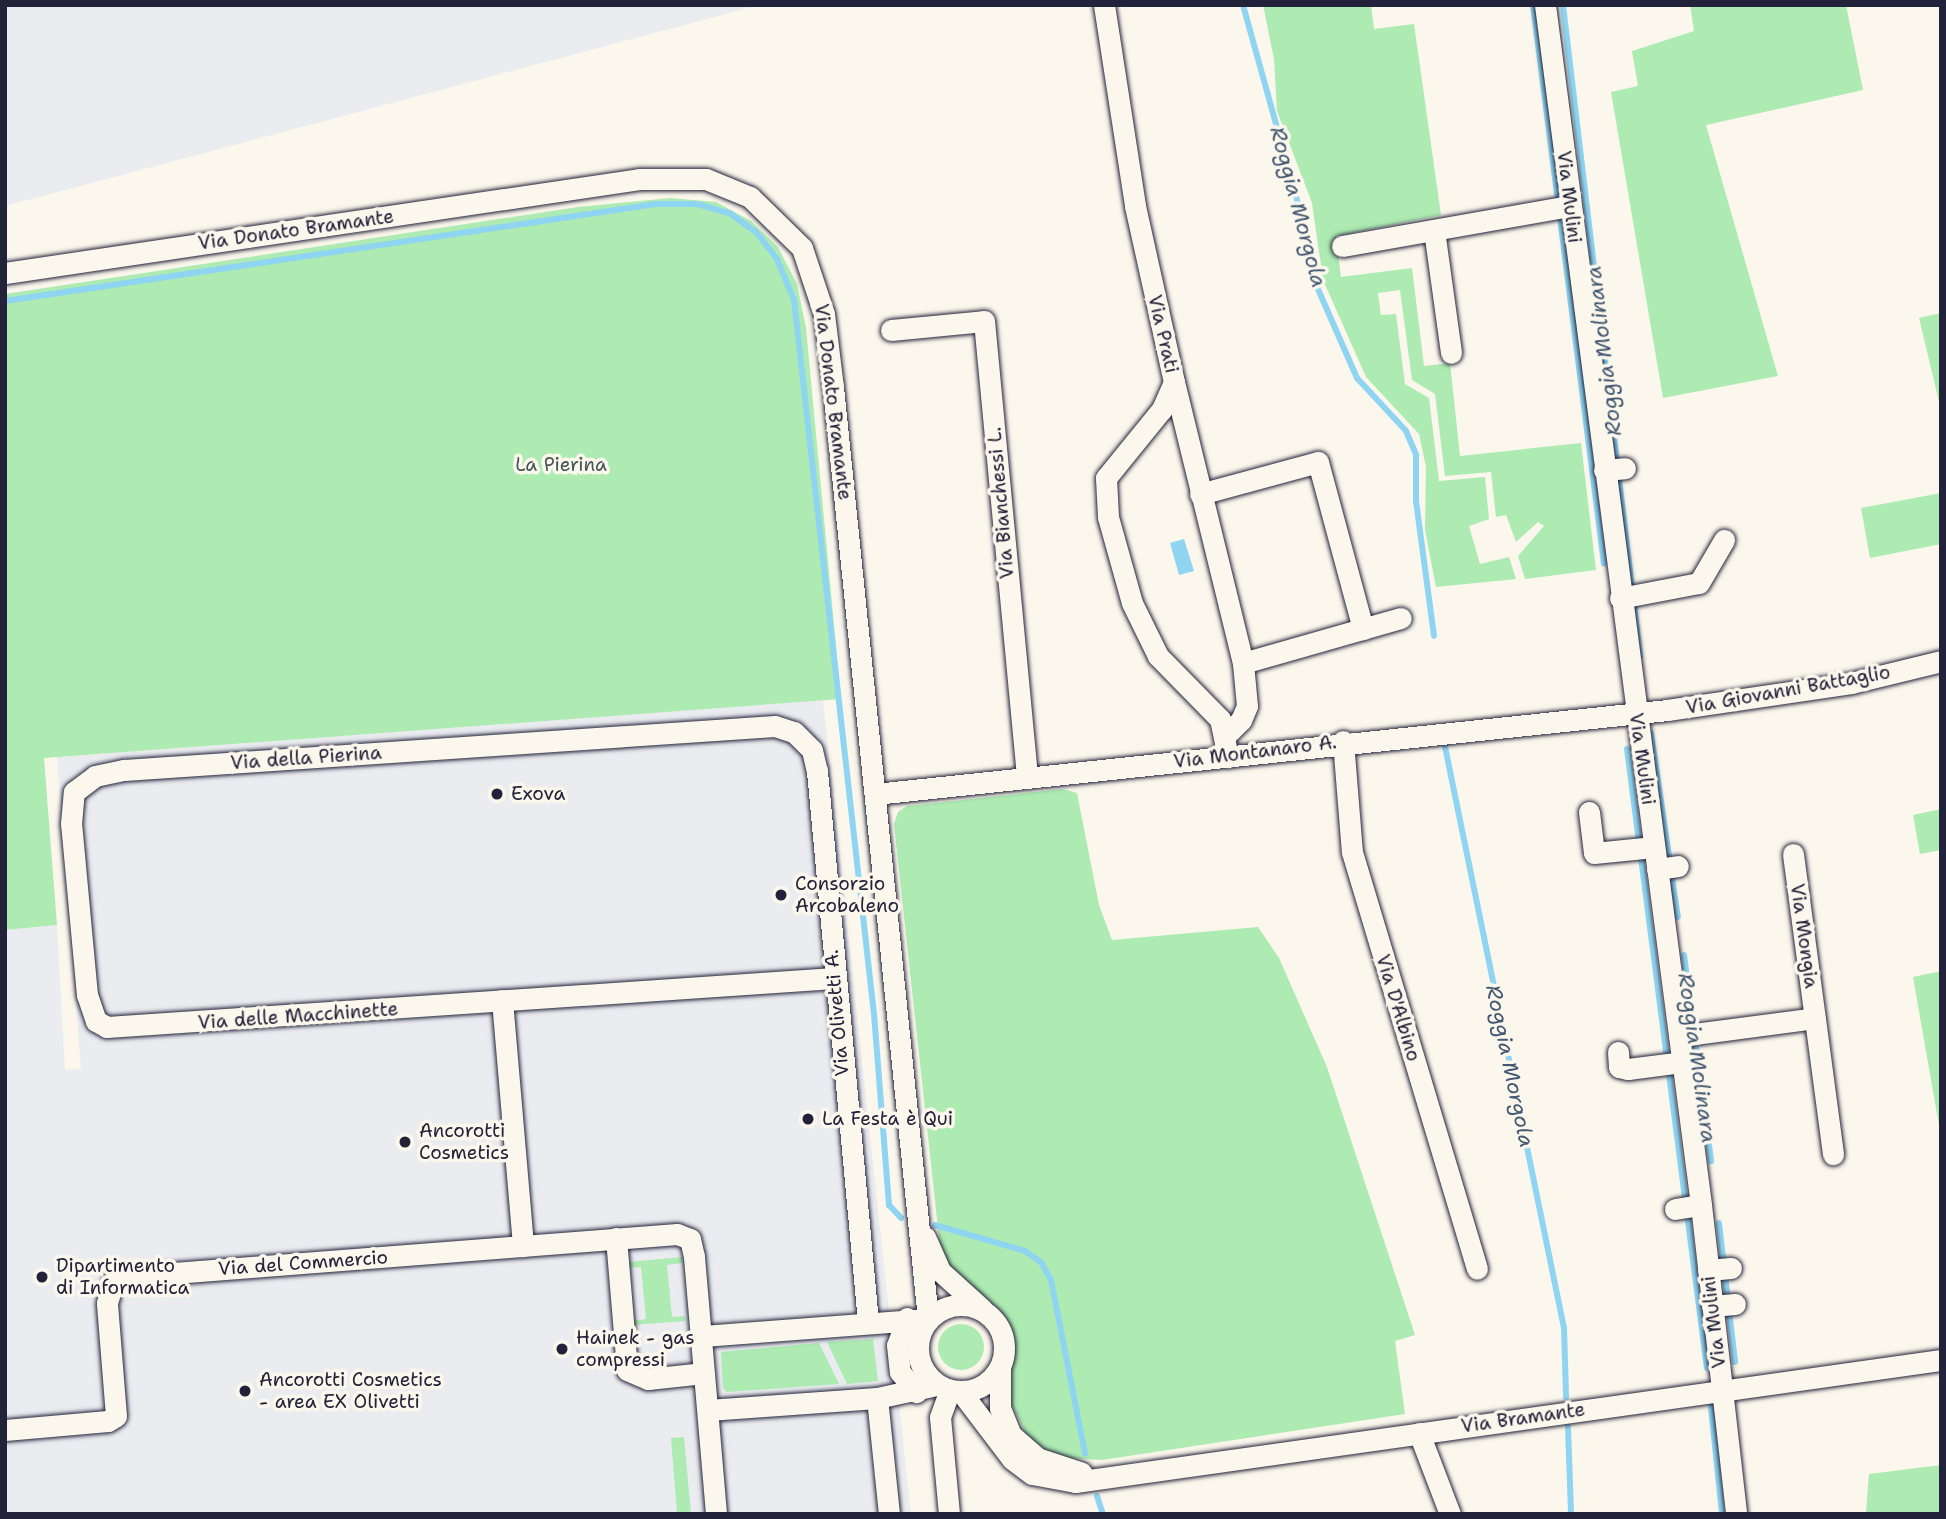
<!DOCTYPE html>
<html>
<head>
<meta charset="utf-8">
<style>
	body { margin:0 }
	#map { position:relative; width:1946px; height:1519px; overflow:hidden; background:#fbf7ec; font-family:"Shantell Sans",sans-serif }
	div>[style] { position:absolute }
	.built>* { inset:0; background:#eaecf0 }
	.green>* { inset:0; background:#adebb2 }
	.round { border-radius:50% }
	.water>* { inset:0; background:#8fd5f1 }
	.stream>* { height:6px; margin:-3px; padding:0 3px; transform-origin:3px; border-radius:3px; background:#8fd5f1 }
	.roads { filter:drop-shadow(0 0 2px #22223b) drop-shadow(0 0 2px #22223b) }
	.minor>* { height:21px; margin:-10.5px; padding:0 10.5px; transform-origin:10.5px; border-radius:10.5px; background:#fbf7ec }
	.minor>.ring { margin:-10.5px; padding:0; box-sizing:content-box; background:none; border:21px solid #fbf7ec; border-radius:50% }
	.dots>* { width:19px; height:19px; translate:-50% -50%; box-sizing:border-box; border:4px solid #fbf7ec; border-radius:50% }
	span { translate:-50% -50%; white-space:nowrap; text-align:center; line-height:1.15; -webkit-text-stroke:7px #fbf7ec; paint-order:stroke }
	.street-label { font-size:19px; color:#22223b }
	.park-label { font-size:19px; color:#455459 }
	.poi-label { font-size:19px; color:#22223b }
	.left { translate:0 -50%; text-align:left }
	.water-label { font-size:21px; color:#435872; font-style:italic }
	.frame { position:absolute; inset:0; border:7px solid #22223b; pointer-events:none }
</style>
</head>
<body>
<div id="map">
	<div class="built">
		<div style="clip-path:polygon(5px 5px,751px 5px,752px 7px,5px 206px)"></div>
		<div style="clip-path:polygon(823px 700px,911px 1514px,5px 1514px,5px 930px,57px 925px,65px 1070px,81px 1069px,57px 757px)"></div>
	</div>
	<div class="green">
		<div style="clip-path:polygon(1263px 5px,1371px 5px,1374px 29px,1414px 24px,1441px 215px,1336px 236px,1341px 277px,1412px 268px,1424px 366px,1450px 363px,1460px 456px,1581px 443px,1596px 570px,1525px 579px,1518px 556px,1544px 526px,1538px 522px,1516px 542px,1506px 515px,1496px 517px,1491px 472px,1445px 476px,1435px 394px,1412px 380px,1400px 290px,1378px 293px,1381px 315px,1396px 314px,1405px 384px,1429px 398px,1439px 481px,1485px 477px,1489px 519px,1469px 526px,1480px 564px,1509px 557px,1516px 579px,1436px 587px,1425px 530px,1426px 467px,1419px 434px,1366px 377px,1323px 280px,1312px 203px,1277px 111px,1274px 59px)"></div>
		<div style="clip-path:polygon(1690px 5px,1846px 5px,1863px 90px,1706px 125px,1778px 376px,1663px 398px,1611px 92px,1638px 86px,1632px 51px,1694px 31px)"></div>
		<div style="clip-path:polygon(670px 198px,716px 202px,751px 221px,778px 247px,797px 284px,806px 328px,841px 699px,44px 758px,57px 925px,5px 930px,5px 294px,578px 207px)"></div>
		<div style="clip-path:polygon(1941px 313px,1941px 410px,1919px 318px)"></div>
		<div style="clip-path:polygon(1941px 493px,1941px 544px,1870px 558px,1861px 508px)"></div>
		<div style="clip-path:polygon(1063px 789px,1077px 793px,1099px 905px,1112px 940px,1258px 927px,1279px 958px,1327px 1067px,1415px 1335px,1395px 1341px,1405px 1414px,1102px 1460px,1054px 1457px,1026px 1435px,1008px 1396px,1013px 1358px,1003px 1316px,947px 1264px,939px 1238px,894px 824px,898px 812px,907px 806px)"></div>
		<div style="clip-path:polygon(1941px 809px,1941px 850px,1920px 854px,1913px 815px)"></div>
		<div style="clip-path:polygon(1941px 971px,1941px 1137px,1913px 977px)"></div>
		<div style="clip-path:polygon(682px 1257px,682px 1263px,667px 1265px,672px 1317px,685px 1316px,685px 1321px,633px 1325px,633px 1321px,646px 1319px,641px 1267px,628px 1268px,628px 1262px)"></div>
		<div class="round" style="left:938px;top:1324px;width:46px;height:46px"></div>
		<div style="clip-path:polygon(873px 1339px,878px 1381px,847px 1384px,827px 1342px)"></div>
		<div style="clip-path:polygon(819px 1343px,839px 1384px,727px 1392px,723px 1388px,721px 1352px)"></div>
		<div style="clip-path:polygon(684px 1437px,691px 1514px,677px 1514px,671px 1438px)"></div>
		<div style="clip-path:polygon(1941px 1465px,1941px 1514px,1866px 1512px,1869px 1474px)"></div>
	</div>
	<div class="water">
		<div style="clip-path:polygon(1184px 539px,1194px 571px,1179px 575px,1170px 543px)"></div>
	</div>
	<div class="stream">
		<div style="left:1243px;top:5px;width:217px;rotate:74.5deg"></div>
		<div style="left:1301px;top:214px;width:67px;rotate:78.9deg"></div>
		<div style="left:1314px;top:280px;width:107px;rotate:66.3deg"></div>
		<div style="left:1357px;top:378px;width:72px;rotate:47.2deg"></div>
		<div style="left:1406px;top:431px;width:26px;rotate:67deg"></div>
		<div style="left:1416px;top:455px;width:46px;rotate:90deg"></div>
		<div style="left:1416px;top:501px;width:136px;rotate:82.4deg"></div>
		<div style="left:1533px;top:5px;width:563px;rotate:82.76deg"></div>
		<div style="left:1563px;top:5px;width:656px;rotate:83.25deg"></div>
		<div style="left:5px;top:301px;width:658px;rotate:-8.47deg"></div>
		<div style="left:656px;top:204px;width:41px"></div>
		<div style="left:697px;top:204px;width:35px;rotate:16deg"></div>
		<div style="left:731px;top:214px;width:31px;rotate:36deg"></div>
		<div style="left:756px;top:232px;width:34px;rotate:52deg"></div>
		<div style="left:777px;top:259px;width:44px;rotate:67.5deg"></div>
		<div style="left:794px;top:300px;width:718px;rotate:83.61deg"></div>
		<div style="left:874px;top:1014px;width:192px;rotate:85.5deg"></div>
		<div style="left:889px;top:1205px;width:18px;rotate:47deg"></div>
		<div style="left:1651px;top:733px;width:186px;rotate:81.7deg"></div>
		<div style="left:1443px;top:737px;width:603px;rotate:78.43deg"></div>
		<div style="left:1564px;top:1328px;width:69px;rotate:88.3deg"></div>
		<div style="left:1627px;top:749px;width:624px;rotate:82.64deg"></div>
		<div style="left:1684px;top:955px;width:208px;rotate:82.5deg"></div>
		<div style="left:1719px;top:1223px;width:140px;rotate:83.4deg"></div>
		<div style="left:935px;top:1225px;width:94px;rotate:16.1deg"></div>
		<div style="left:1025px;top:1251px;width:19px;rotate:35deg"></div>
		<div style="left:1041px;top:1262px;width:21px;rotate:61deg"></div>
		<div style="left:1051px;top:1280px;width:177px;rotate:78.9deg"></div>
		<div style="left:1711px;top:1407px;width:108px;rotate:84.1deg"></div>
		<div style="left:1568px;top:1427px;width:87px;rotate:88deg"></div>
		<div style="left:1097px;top:1496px;width:19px;rotate:72deg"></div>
	</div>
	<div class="roads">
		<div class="minor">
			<div style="left:1104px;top:5px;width:203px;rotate:81.2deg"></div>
			<div style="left:1135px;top:206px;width:180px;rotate:77.5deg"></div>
			<div style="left:1174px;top:382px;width:30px;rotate:114deg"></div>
			<div style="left:1162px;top:409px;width:89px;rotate:129.1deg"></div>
			<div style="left:1106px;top:478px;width:39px;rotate:87deg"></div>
			<div style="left:1108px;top:517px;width:89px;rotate:74.4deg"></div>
			<div style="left:1132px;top:603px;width:59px;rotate:63.9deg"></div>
			<div style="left:1158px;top:656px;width:88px;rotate:45.5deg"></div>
			<div style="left:1220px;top:719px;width:39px;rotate:78deg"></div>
			<div style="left:1545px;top:5px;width:1210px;rotate:82.59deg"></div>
			<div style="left:1701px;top:1205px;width:311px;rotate:83.5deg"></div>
			<div style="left:1434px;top:230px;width:124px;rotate:82.1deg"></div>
			<div style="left:1342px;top:246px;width:231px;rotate:-10deg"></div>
			<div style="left:5px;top:273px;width:641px;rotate:-8.43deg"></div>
			<div style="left:639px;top:179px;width:67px"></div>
			<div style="left:706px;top:179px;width:48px;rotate:22.2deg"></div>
			<div style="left:750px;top:197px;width:73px;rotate:44.4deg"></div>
			<div style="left:802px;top:248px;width:70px;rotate:71.6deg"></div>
			<div style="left:824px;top:314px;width:74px;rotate:83deg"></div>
			<div style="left:833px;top:387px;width:937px;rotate:84.18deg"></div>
			<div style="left:928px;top:1319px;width:229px;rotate:175.7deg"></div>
			<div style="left:891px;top:330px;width:93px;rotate:-5.5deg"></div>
			<div style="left:984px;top:321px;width:459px;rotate:84.6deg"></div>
			<div style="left:1174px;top:382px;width:289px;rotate:76.2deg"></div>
			<div style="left:1243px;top:663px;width:43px;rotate:84.7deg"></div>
			<div style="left:1247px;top:706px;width:15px;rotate:113deg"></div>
			<div style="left:1241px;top:720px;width:21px;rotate:135deg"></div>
			<div style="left:1604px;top:470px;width:21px;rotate:-5deg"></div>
			<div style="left:1200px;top:494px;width:122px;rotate:-15.2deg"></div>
			<div style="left:1318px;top:462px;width:173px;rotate:74.9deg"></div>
			<div style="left:1620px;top:598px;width:80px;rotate:-10.8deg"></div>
			<div style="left:1699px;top:583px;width:50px;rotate:-59.8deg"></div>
			<div style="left:1243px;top:663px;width:164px;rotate:-15.9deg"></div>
			<div style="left:1343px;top:741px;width:111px;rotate:85.4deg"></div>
			<div style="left:1352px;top:852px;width:435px;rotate:73.3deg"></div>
			<div style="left:875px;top:794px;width:796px;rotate:-6.05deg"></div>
			<div style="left:1667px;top:710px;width:186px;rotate:-8.3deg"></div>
			<div style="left:1851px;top:683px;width:93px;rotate:-13.7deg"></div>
			<div style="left:1589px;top:812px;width:41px;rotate:83deg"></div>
			<div style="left:1594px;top:853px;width:60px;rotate:-5.7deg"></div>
			<div style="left:1793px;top:854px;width:303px;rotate:82.4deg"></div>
			<div style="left:1657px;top:869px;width:21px;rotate:-8deg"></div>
			<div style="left:834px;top:978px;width:729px;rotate:176.14deg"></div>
			<div style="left:107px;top:1027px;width:13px;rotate:-151deg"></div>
			<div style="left:96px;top:1021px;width:28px;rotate:-109deg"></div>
			<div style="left:87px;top:995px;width:172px;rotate:-95.3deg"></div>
			<div style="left:71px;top:824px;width:32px;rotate:-85deg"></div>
			<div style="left:74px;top:792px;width:26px;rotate:-37deg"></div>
			<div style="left:95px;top:776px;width:30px;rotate:-12deg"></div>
			<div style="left:124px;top:770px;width:652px;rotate:-3.87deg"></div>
			<div style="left:775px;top:726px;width:20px;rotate:18deg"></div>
			<div style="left:794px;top:732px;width:25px;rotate:45deg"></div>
			<div style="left:812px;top:750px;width:22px;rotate:77deg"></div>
			<div style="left:817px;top:771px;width:553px;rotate:84.71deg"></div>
			<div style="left:502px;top:1000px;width:247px;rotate:85.1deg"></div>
			<div style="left:1679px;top:1036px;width:137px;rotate:-7.5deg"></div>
			<div style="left:1618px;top:1052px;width:15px;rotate:86deg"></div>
			<div style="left:1619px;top:1067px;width:9px;rotate:13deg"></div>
			<div style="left:1628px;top:1069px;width:54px;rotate:-7.4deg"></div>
			<div style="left:1675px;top:1209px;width:26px;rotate:-9deg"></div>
			<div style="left:925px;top:1237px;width:37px;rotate:66deg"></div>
			<div style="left:940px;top:1271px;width:57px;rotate:42.1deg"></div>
			<div style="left:616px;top:1238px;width:132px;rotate:85.2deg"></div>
			<div style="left:627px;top:1370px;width:23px;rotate:23deg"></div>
			<div style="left:648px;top:1379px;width:56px;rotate:-6.1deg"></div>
			<div style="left:1708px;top:1270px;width:23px;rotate:-5deg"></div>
			<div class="ring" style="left:918px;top:1305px;width:65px;height:65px"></div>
			<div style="left:1712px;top:1306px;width:23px;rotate:-5deg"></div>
			<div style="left:907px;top:1318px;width:29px;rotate:110deg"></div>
			<div style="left:897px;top:1345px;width:27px;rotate:84deg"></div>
			<div style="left:900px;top:1372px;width:26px;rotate:51deg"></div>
			<div style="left:1000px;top:1367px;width:41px;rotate:90deg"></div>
			<div style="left:1000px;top:1408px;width:29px;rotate:68deg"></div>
			<div style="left:1011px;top:1435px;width:35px;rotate:41deg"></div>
			<div style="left:1037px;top:1458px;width:47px;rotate:18.4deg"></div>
			<div style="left:961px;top:1392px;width:84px;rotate:52.7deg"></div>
			<div style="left:1012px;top:1459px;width:25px;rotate:37deg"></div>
			<div style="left:1032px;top:1474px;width:44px;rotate:10.5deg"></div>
			<div style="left:1075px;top:1482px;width:875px;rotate:-8.02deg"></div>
			<div style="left:877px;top:1398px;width:117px;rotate:84.1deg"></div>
			<div style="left:708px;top:1410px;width:169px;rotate:-4.1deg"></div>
			<div style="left:877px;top:1398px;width:61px;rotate:-12.2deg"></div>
			<div style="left:5px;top:1430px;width:103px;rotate:-5deg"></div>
			<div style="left:108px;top:1421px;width:9px;rotate:-32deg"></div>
			<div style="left:116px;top:1416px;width:113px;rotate:-94.6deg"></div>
			<div style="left:107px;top:1303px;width:22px;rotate:-74deg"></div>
			<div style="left:113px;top:1282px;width:10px;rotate:-29deg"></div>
			<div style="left:122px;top:1277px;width:557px;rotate:-4.43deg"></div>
			<div style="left:677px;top:1234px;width:14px;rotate:21deg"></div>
			<div style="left:690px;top:1239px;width:18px;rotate:77deg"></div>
			<div style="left:694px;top:1257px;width:258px;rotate:85.1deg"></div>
			<div style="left:1419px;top:1433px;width:87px;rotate:69.1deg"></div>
			<div style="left:949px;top:1514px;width:97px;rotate:-95.3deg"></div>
			<div style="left:940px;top:1417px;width:29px;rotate:-70deg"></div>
		</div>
	</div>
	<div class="dots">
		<div style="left:497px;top:794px;background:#22223b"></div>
		<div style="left:781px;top:895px;background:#22223b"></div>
		<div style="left:808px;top:1119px;background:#22223b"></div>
		<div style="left:405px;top:1142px;background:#22223b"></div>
		<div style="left:42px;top:1277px;background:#22223b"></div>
		<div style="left:562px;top:1349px;background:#22223b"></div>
		<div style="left:245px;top:1391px;background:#22223b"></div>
	</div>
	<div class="street-label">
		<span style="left:1569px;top:197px;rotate:83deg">Via Mulini</span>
		<span style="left:296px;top:230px;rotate:-8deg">Via Donato Bramante</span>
		<span style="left:1163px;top:334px;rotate:77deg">Via Prati</span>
		<span style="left:833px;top:402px;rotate:83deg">Via Donato Bramante</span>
		<span style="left:1001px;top:503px;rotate:-95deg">Via Bianchessi L.</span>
		<span style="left:1788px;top:690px;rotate:-10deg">Via Giovanni Battaglio</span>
		<span style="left:1255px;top:752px;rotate:-7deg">Via Montanaro A.</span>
		<span style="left:306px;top:758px;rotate:-4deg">Via della Pierina</span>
		<span style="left:1642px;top:759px;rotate:82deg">Via Mulini</span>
		<span style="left:1804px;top:936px;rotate:82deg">Via Mongia</span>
		<span style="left:1398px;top:1008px;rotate:73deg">Via D'Albino</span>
		<span style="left:837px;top:1013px;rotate:-95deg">Via Olivetti A.</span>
		<span style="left:298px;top:1016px;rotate:-4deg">Via delle Macchinette</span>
		<span style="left:303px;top:1263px;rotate:-4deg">Via del Commercio</span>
		<span style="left:1714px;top:1322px;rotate:-97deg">Via Mulini</span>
		<span style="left:1523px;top:1418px;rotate:-8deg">Via Bramante</span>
	</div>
	<div class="park-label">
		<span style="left:561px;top:465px">La Pierina</span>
	</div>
	<div class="poi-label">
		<span class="left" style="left:511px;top:794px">Exova</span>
		<span class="left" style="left:795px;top:895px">Consorzio<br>Arcobaleno</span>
		<span class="left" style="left:822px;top:1119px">La Festa è Qui</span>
		<span class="left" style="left:419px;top:1142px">Ancorotti<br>Cosmetics</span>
		<span class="left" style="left:56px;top:1277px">Dipartimento<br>di Informatica</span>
		<span class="left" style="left:576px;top:1349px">Hainek - gas<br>compressi</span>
		<span class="left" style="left:259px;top:1391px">Ancorotti Cosmetics<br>- area EX Olivetti</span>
	</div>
	<div class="water-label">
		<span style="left:1298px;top:207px;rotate:75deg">Roggia Morgola</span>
		<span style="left:1604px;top:351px;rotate:-97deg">Roggia Molinara</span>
		<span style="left:1697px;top:1058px;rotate:82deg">Roggia Molinara</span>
		<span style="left:1510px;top:1066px;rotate:78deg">Roggia Morgola</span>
	</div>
	<div class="frame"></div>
</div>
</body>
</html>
